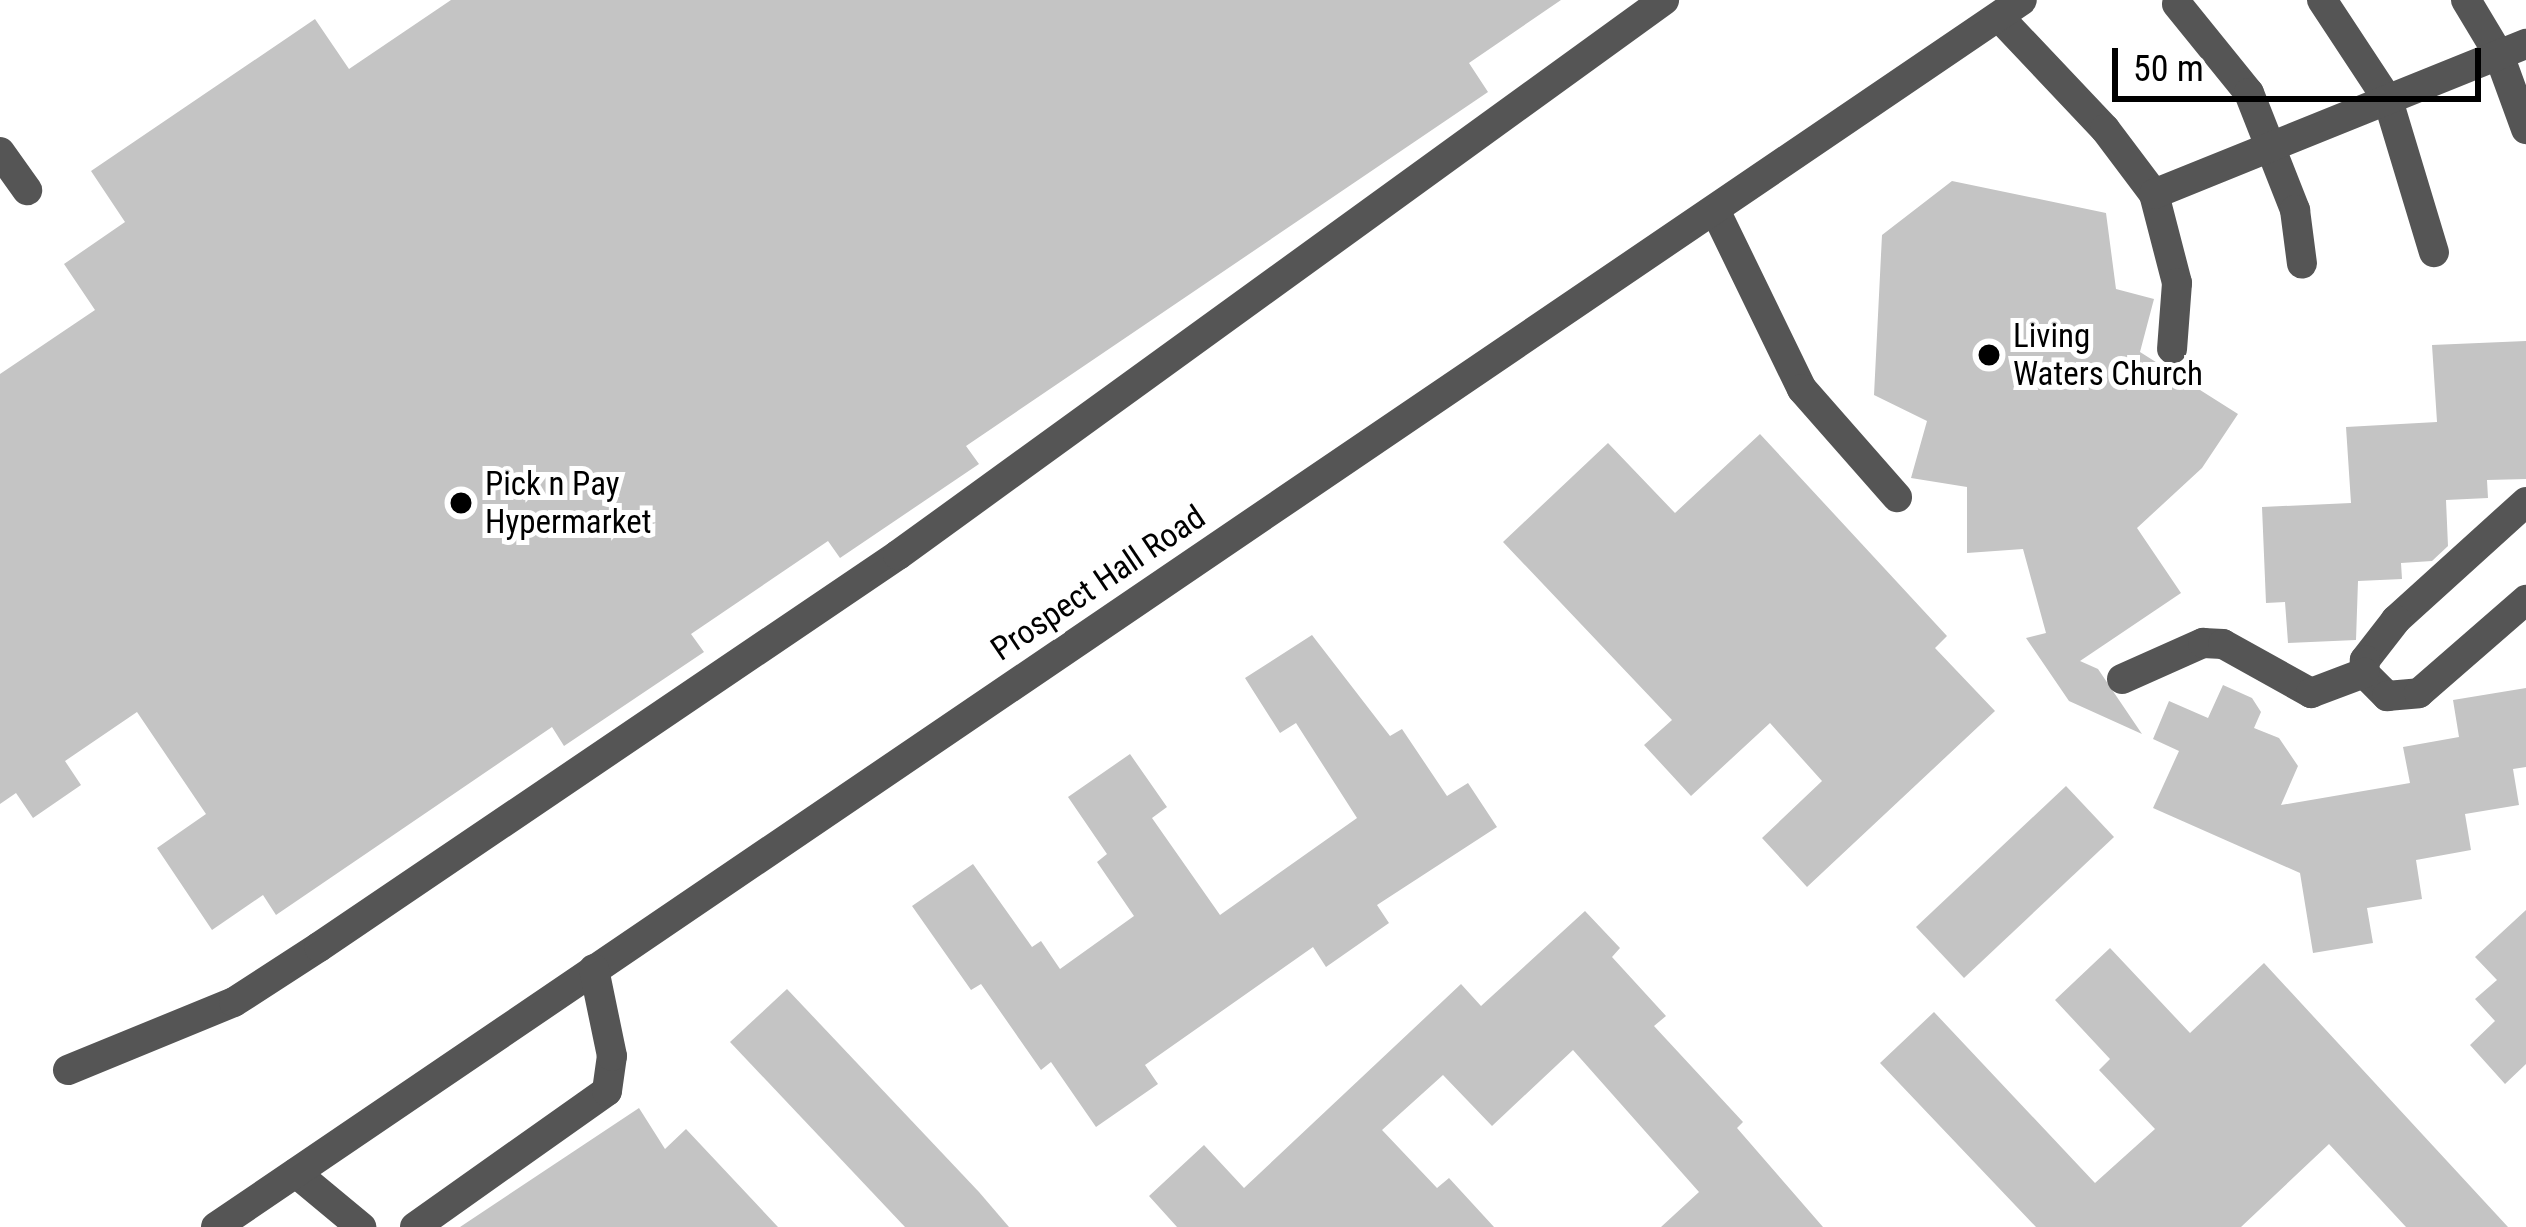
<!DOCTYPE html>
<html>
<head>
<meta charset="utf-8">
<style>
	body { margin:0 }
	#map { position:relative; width:2526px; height:1227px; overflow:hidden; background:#fff; font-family:"Roboto Condensed",sans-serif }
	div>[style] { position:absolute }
	.building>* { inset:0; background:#c4c4c4 }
	.minor>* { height:30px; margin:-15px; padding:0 15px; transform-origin:15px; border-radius:15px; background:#555 }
	.dots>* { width:33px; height:33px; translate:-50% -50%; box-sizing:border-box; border:6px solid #fff; border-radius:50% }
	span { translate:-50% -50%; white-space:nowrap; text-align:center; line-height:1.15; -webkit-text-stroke:10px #fff; paint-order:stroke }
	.poi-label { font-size:33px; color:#000 }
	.left { translate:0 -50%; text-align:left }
	.street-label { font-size:33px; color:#000 }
	.scale { position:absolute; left:2112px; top:48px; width:369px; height:54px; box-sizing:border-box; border:6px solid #000; border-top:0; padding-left:15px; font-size:36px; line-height:42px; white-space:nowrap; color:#000; -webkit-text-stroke:9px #fff; paint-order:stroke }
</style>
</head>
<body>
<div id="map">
	<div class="building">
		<div style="clip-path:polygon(451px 0,1561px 0,1469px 63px,1488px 92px,966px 446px,979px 464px,840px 558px,828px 541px,691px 634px,704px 652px,564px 746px,552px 727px,276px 915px,263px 895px,212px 930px,157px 848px,206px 814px,137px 712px,65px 761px,81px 785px,33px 818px,16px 793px,0 804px,0 374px,95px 310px,64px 264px,125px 222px,91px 171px,315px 19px,349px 69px)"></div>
		<div style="clip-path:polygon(1952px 181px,2106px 213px,2116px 289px,2154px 299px,2140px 352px,2238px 414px,2202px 468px,2137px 528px,2181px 593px,2080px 661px,2098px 669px,2142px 734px,2069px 701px,2026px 638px,2046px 633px,2023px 549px,1967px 553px,1967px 487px,1911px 478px,1927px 421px,1874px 395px,1882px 235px)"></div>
		<div style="clip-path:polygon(2526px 341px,2526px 479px,2487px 480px,2488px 498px,2446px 500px,2448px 546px,2432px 561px,2401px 563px,2402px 579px,2358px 581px,2356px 640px,2288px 643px,2285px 602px,2266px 603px,2262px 507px,2351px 503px,2346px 427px,2437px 422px,2432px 345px)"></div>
		<div style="clip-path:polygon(1760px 434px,1947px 636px,1935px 648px,1995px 711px,1807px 887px,1762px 838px,1822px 781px,1770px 723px,1691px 796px,1644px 745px,1672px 720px,1503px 542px,1608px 443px,1675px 513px)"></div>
		<div style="clip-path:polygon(1312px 635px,1390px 736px,1402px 729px,1447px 796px,1468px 783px,1497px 827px,1377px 905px,1389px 923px,1326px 967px,1313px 947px,1145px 1065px,1158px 1084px,1096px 1127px,1051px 1062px,1041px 1070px,981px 984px,971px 990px,912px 906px,973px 864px,1032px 947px,1041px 941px,1060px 969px,1134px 916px,1097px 862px,1107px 854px,1068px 797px,1130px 754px,1167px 807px,1152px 818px,1220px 915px,1357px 818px,1296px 723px,1280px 733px,1245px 678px)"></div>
		<div style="clip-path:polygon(2223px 685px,2252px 698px,2261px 712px,2254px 728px,2279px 738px,2298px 766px,2281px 805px,2410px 783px,2403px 747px,2459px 737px,2453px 700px,2526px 688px,2526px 767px,2513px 769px,2519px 805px,2465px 814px,2471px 850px,2416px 860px,2422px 899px,2367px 908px,2373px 943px,2313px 953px,2300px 873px,2153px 808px,2179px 751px,2153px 739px,2169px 701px,2208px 718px)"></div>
		<div style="clip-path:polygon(2066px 786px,2114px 837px,1964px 978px,1916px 927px)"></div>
		<div style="clip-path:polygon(2526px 910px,2526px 1064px,2505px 1084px,2470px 1045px,2495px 1021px,2475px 999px,2497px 980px,2475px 957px)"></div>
		<div style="clip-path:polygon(1585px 911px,1620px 948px,1612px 957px,1666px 1016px,1654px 1026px,1743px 1122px,1737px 1128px,1823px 1227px,1661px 1227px,1699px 1192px,1573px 1050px,1492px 1126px,1443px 1075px,1382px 1130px,1437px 1188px,1449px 1178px,1494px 1227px,1177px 1227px,1149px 1196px,1204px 1145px,1244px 1188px,1461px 984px,1481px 1006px)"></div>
		<div style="clip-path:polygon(2110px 948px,2190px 1033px,2264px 963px,2508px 1227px,2406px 1227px,2329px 1144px,2241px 1227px,2036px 1227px,1880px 1063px,1934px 1012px,2095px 1183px,2155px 1129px,2099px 1070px,2110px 1059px,2055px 1000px)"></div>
		<div style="clip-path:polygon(787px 989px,979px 1192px,1009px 1227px,905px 1227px,730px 1042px)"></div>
		<div style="clip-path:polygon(639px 1108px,665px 1149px,686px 1129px,778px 1227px,460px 1227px)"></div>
	</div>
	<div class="minor">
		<div style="left:2322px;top:0;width:120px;rotate:56.6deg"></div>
		<div style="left:2388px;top:100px;width:159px;rotate:73.2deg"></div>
		<div style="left:2466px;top:0;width:64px;rotate:59deg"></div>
		<div style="left:2499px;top:55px;width:79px;rotate:70deg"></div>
		<div style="left:2177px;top:4px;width:114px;rotate:51deg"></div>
		<div style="left:2249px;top:93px;width:126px;rotate:68.5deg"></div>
		<div style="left:2295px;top:210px;width:54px;rotate:82.6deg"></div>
		<div style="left:1999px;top:17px;width:154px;rotate:46.6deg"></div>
		<div style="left:2105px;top:129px;width:81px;rotate:53deg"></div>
		<div style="left:2154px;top:194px;width:92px;rotate:75.5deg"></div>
		<div style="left:2177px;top:283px;width:66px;rotate:94.3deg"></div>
		<div style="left:0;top:152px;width:47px;rotate:54.6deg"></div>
		<div style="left:2154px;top:194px;width:401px;rotate:-22deg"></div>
		<div style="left:1715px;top:210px;width:199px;rotate:64.1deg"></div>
		<div style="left:1802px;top:389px;width:144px;rotate:48.7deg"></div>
		<div style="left:2526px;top:502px;width:176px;rotate:137.8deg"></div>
		<div style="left:2396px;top:620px;width:51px;rotate:127.8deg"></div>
		<div style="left:2365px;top:660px;width:13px;rotate:94deg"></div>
		<div style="left:2364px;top:673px;width:33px;rotate:45deg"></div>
		<div style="left:2387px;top:696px;width:32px;rotate:-5deg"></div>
		<div style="left:2419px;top:693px;width:142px;rotate:-41deg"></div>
		<div style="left:2122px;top:679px;width:89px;rotate:-24deg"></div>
		<div style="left:2203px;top:643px;width:20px;rotate:3deg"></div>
		<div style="left:2223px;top:644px;width:101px;rotate:29.1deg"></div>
		<div style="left:2311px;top:693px;width:57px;rotate:-20.7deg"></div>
		<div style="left:68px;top:1070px;width:179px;rotate:-22.3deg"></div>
		<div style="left:234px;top:1002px;width:101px;rotate:-32.9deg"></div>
		<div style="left:319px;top:947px;width:699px;rotate:-34.1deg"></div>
		<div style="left:898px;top:555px;width:946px;rotate:-35.92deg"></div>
		<div style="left:296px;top:1173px;width:85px;rotate:39.7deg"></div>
		<div style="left:216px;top:1227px;width:2183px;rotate:-34.19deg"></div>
		<div style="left:415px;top:1227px;width:235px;rotate:-35.3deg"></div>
		<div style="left:607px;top:1091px;width:35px;rotate:-82deg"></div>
		<div style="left:612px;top:1056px;width:89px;rotate:-101.7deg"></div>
	</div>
	<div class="dots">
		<div style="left:1989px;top:355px;background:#000"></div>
		<div style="left:461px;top:503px;background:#000"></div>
	</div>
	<div class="poi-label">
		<span class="left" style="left:2013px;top:355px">Living<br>Waters Church</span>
		<span class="left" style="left:485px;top:503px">Pick n Pay<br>Hypermarket</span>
	</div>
	<div class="street-label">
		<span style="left:1098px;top:583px;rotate:-34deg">Prospect Hall Road</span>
	</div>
	<div class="scale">50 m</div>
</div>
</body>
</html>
